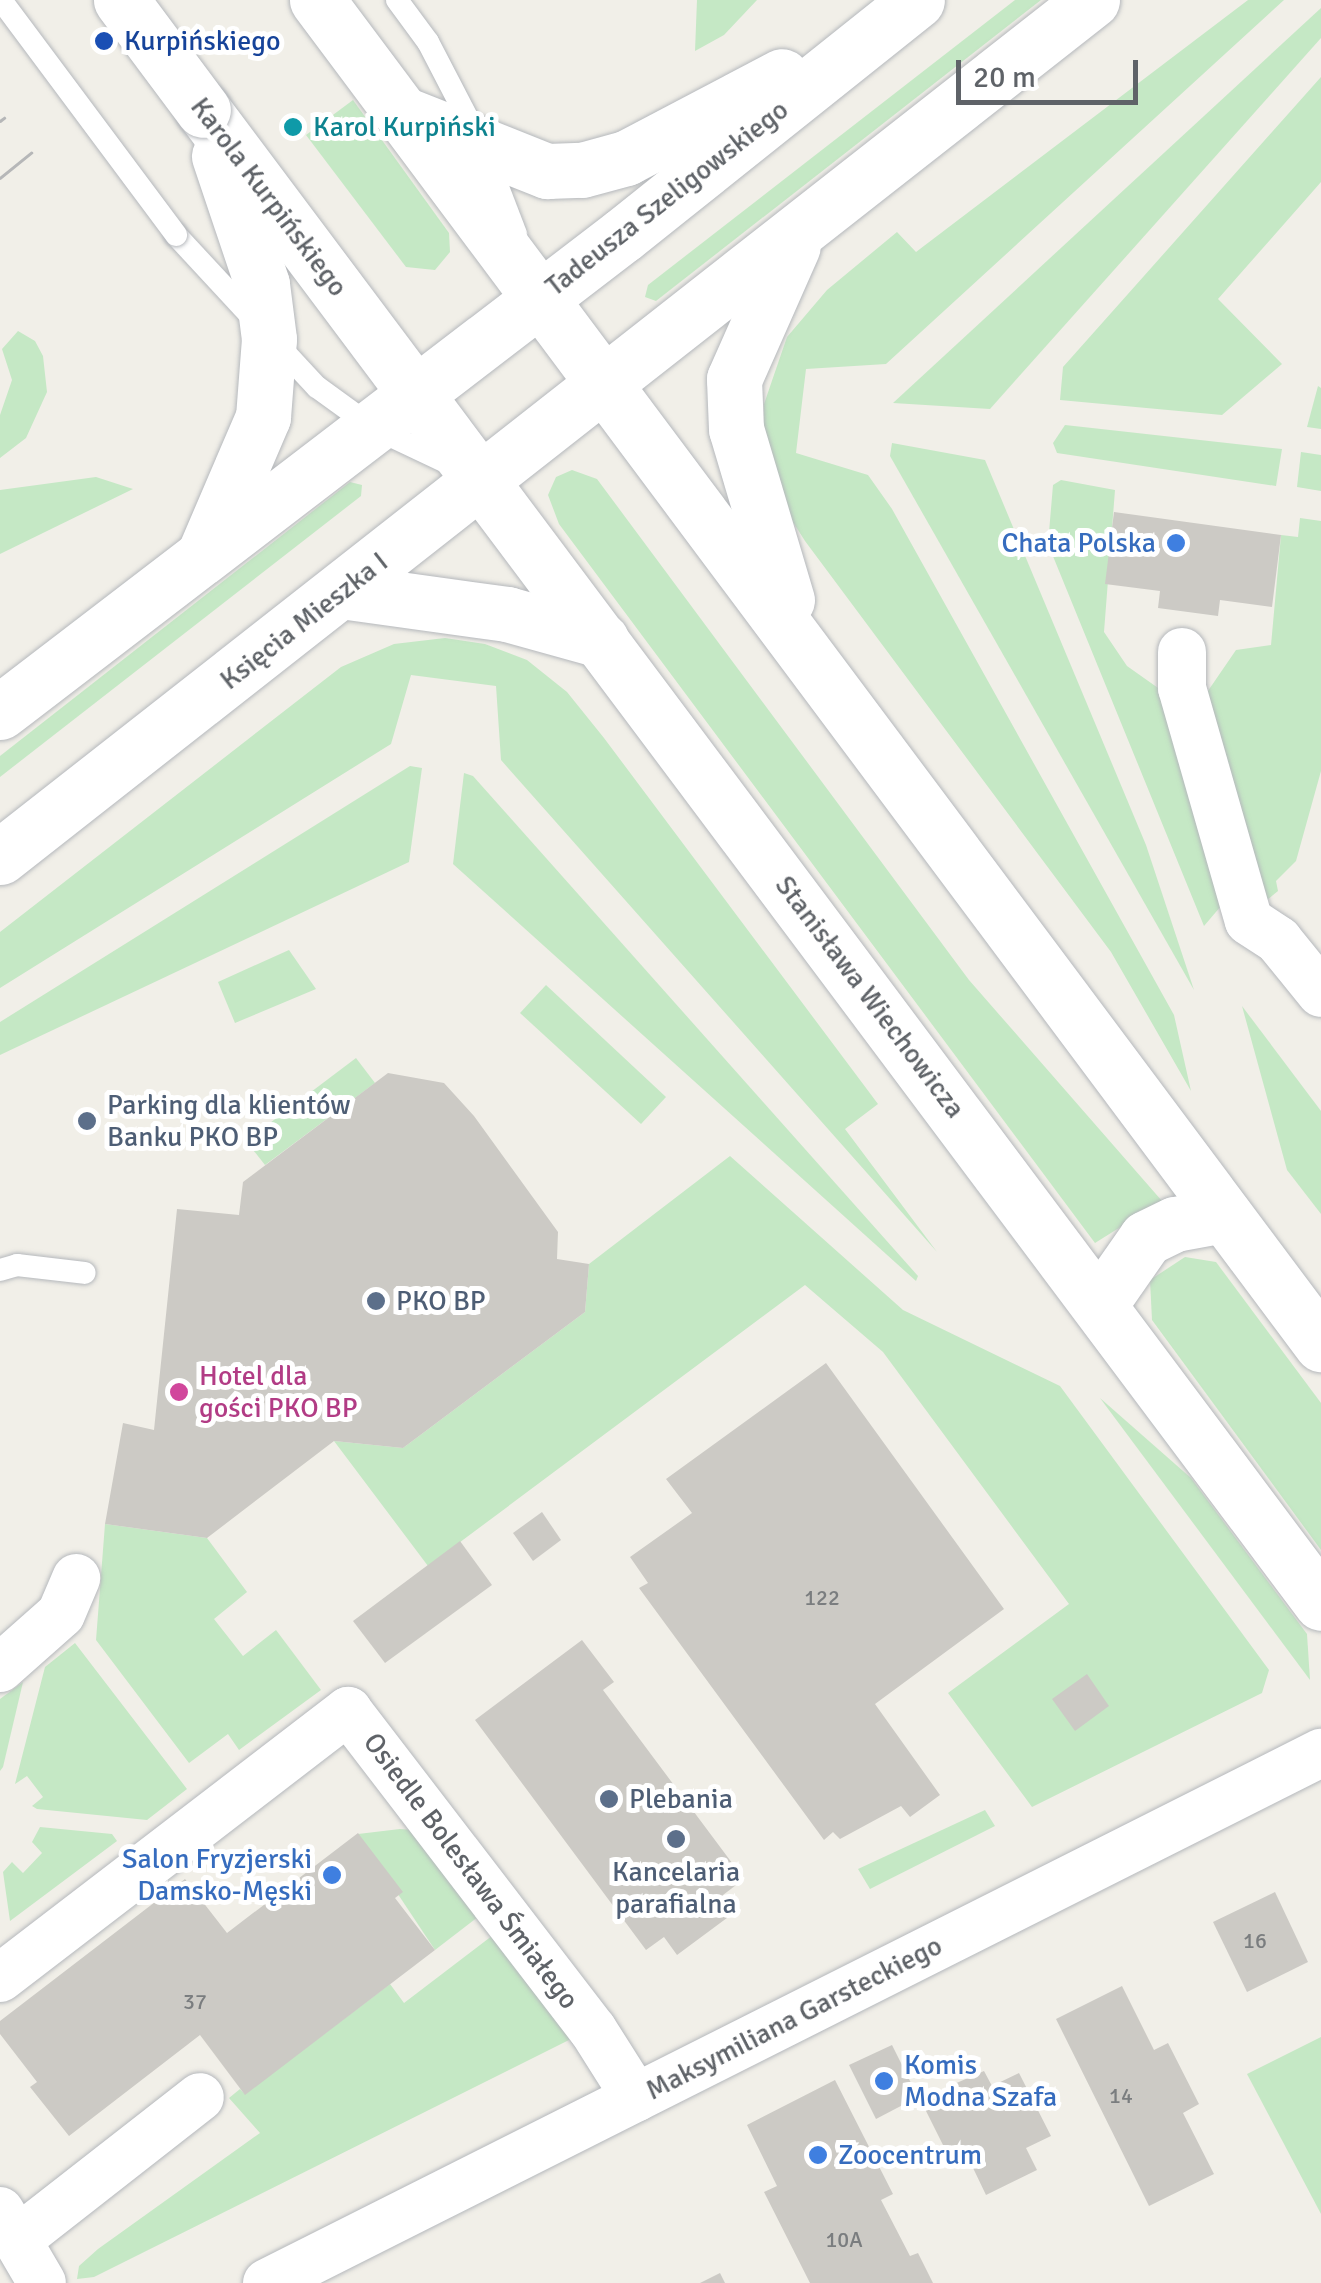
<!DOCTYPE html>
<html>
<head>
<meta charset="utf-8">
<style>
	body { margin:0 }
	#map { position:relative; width:1321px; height:2283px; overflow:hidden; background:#f1efe8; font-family:Signika,sans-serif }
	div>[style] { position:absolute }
	.green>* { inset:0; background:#c5e8c5 }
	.building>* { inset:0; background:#cccac5 }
	.roads { filter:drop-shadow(0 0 2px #b5b8bc) drop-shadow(0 0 2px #b5b8bc) }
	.service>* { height:22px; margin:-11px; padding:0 11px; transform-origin:11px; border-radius:11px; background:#fff }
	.minor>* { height:48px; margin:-24px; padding:0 24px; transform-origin:24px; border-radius:24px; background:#fff }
	.tertiary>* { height:55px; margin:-27.5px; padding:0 27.5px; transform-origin:27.5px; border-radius:27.5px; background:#fff }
	.tram>* { height:2.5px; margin:-1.25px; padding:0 1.25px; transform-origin:1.25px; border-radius:1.25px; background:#b6b7b8 }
	.bridges { filter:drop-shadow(0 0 2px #b5b8bc) drop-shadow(0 0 2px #b5b8bc) }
	.service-bridge>* { height:22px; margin:-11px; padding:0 11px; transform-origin:11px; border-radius:11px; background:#fff }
	.tertiary-bridge>* { height:55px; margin:-27.5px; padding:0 27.5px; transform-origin:27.5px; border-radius:27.5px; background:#fff }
	.dots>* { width:28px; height:28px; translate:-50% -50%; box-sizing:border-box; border:5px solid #fff; border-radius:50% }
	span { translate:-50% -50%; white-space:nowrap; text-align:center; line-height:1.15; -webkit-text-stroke:10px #fff; paint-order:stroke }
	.number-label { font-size:22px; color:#7a7d7f }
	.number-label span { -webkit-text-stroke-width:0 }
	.transit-label { font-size:28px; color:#164399 }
	.left { translate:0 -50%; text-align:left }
	.culture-label { font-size:28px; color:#0d838f }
	.street-label { font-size:28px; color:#5f6368 }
	.shop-label { font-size:28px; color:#366cbe }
	.right { translate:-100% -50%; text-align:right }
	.service-label { font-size:28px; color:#4e5e75 }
	.hotel-label { font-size:28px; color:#b23c85 }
	.scale { position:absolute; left:956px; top:60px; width:182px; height:45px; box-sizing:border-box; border:5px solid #5f6368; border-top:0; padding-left:12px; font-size:30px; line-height:35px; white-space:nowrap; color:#5f6368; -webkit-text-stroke:8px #fff; paint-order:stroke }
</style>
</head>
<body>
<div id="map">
	<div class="green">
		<div style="clip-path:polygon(697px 0,757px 0,724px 35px,695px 51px)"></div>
		<div style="clip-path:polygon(1015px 0,1041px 0,656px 301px,645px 297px,648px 285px)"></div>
		<div style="clip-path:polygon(1248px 0,1284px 0,886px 364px,806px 369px,796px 453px,868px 475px,892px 509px,1174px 1015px,1191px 1091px,1111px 952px,805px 541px,786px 511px,763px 429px,764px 404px,787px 337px,827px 290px,897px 232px,916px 252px)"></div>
		<div style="clip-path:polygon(1321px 8px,1321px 38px,990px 409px,893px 403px)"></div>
		<div style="clip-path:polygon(1321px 77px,1321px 182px,1218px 299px,1282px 364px,1222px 415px,1060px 400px,1063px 367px)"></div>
		<div style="clip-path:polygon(353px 100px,449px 233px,450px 252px,435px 270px,406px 267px,306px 135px)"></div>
		<div style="clip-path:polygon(18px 331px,35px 341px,43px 356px,47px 392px,26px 438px,0 458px,0 415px,12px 380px,2px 349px)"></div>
		<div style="clip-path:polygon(1318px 386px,1321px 388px,1321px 429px,1307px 427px)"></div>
		<div style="clip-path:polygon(1065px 425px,1282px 449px,1276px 486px,1057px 453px,1053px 443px)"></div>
		<div style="clip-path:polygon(892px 443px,985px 460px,1146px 845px,1194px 990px,890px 456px)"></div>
		<div style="clip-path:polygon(1301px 452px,1321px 455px,1321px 491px,1297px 487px)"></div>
		<div style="clip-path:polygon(572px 470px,597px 479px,969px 980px,1162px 1201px,1095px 1243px,559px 524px,548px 495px,556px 477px)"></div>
		<div style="clip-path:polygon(96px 477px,133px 489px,0 554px,0 490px)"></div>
		<div style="clip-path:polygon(1061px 480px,1115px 490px,1104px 632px,1127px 666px,1168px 695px,1227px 899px,1204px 926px,1048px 544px,1053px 485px)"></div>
		<div style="clip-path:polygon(350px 482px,362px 485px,361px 496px,0 777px,0 756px)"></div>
		<div style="clip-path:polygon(1300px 518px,1321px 521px,1321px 771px,1296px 861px,1276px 881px,1278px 891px,1256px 909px,1199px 704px,1236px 650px,1271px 645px,1281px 535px,1298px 537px)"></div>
		<div style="clip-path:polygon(445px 638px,485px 644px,527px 660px,567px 692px,604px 738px,878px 1104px,845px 1129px,937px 1252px,501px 760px,496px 686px,411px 675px,391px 744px,0 988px,0 932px,341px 667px,394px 644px)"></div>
		<div style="clip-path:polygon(410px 766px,422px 768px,409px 862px,0 1055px,0 1022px)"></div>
		<div style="clip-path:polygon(464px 773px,473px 776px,918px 1276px,916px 1281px,453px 864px)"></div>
		<div style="clip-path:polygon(289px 950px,316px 989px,235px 1023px,218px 982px)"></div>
		<div style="clip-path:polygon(546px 985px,666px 1097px,641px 1124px,520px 1013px)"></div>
		<div style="clip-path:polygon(1242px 1006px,1321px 1111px,1321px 1214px,1287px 1170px)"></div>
		<div style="clip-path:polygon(356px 1058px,375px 1083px,265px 1165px,246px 1141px)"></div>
		<div style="clip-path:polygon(730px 1156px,903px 1310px,1060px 1386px,1269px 1670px,1262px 1693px,1032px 1807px,948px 1693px,1069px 1604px,883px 1352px,805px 1285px,428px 1566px,334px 1441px,403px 1448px,585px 1312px,589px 1264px)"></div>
		<div style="clip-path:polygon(1185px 1257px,1216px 1262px,1321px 1403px,1321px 1550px,1152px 1320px,1150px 1280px)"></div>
		<div style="clip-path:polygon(1100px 1398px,1191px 1478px,1307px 1634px,1310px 1680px)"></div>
		<div style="clip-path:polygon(105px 1524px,207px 1538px,247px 1592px,214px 1619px,243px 1656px,276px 1630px,321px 1690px,239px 1750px,228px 1734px,189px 1763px,96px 1640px)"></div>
		<div style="clip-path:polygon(75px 1643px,187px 1789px,147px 1820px,37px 1809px,32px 1806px,43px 1797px,27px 1776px,15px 1784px,45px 1667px)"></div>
		<div style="clip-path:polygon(23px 1682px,3px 1767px,0 1771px,0 1699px)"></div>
		<div style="clip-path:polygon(985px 1810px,995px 1826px,870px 1889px,858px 1869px)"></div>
		<div style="clip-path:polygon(40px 1827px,112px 1834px,117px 1841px,10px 1921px,3px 1872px,12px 1862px,23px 1873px,42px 1853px,32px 1842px)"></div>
		<div style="clip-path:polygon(400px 1829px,427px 1831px,487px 1910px,435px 1950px,358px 1834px)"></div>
		<div style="clip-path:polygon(501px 1929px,570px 2031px,569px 2040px,94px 2277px,77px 2279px,79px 2266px,98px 2249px,260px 2133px,229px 2098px,240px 2089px,245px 2094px,390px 1984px,404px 2003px)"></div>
		<div style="clip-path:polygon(1321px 2037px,1321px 2214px,1247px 2074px)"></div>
	</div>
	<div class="building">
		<div style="clip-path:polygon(1114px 512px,1281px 535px,1272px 607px,1220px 600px,1218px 616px,1158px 608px,1160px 591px,1105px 584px)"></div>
		<div style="clip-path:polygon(388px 1073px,444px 1083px,474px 1116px,558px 1232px,557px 1259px,589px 1264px,585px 1312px,403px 1448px,334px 1441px,207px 1538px,105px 1524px,123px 1423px,154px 1430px,177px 1209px,239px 1215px,243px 1182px)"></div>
		<div style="clip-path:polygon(826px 1363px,1004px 1609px,875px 1704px,940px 1795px,910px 1817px,901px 1806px,840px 1839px,833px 1832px,824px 1840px,639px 1588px,648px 1583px,630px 1557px,692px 1513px,666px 1479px)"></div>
		<div style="clip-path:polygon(542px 1512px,561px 1540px,533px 1561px,513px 1533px)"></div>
		<div style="clip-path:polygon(460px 1541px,492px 1585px,385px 1663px,353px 1621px)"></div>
		<div style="clip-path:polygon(582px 1640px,614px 1682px,603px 1690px,744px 1879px,723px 1895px,735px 1912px,677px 1955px,664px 1937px,646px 1950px,475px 1720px)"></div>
		<div style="clip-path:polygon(1087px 1674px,1109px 1706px,1075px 1731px,1052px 1699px)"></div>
		<div style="clip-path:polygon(358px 1833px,403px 1892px,395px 1898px,435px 1950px,245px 2095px,200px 2035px,69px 2136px,30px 2087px,37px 2082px,0 2034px,0 2021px,185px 1879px,227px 1933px)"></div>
		<div style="clip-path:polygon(1275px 1892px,1308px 1962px,1247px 1992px,1213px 1922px)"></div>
		<div style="clip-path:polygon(1122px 1986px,1154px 2050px,1168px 2043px,1199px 2104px,1183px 2113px,1214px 2174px,1149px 2206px,1056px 2019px)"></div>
		<div style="clip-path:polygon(892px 2045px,918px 2097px,876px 2119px,849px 2065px)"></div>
		<div style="clip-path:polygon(984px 2071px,992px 2086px,1019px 2073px,1051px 2136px,1026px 2148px,1037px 2170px,986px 2195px,962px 2145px,947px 2153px,920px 2099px)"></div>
		<div style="clip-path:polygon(835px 2080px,893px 2194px,881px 2200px,910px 2256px,918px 2253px,933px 2283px,810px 2283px,764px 2192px,777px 2186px,747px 2125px)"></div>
		<div style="clip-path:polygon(720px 2273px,725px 2283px,700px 2283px)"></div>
	</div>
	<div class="roads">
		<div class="service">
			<div style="left:397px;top:0;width:52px;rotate:53.6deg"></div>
			<div style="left:428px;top:42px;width:119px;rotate:62.6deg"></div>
			<div style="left:483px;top:148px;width:92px;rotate:69deg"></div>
			<div style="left:176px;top:235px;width:207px;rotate:47.2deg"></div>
			<div style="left:317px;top:387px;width:68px;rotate:36deg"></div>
			<div style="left:372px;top:427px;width:86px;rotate:25.4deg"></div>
			<div style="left:0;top:1270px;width:18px;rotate:-16deg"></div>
			<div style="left:17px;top:1265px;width:68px;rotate:6.7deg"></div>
		</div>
		<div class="minor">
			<div style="left:1182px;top:652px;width:36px;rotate:90deg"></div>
			<div style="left:1182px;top:688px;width:242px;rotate:74deg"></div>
			<div style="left:1249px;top:921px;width:35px;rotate:33deg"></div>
			<div style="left:1278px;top:940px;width:68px;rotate:50.9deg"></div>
			<div style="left:0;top:1668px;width:81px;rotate:-41.5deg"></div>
			<div style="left:61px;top:1614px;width:39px;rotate:-67deg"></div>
			<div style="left:0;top:1978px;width:439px;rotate:-37.5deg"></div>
			<div style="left:348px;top:1711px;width:402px;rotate:52.5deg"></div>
			<div style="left:593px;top:2030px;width:80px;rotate:57.7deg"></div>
			<div style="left:0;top:2211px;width:83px;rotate:59.7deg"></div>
			<div style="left:17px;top:2240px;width:232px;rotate:-38deg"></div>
			<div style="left:267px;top:2283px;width:1180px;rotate:-26.7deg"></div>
		</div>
		<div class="tertiary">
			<div style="left:317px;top:0;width:1678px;rotate:53.24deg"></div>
			<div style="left:203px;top:110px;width:1865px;rotate:53.17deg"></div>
			<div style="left:406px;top:115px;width:152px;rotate:21.7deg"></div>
			<div style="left:547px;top:171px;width:35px;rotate:-2deg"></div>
			<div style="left:582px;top:170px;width:46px;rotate:-15.3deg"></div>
			<div style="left:626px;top:158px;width:176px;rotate:-27.7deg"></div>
			<div style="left:206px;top:550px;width:145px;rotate:-66.8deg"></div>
			<div style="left:263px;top:417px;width:78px;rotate:-85.6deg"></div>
			<div style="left:269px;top:339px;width:55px;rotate:-97.3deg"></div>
			<div style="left:262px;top:284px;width:135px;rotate:-108.6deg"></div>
			<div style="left:341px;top:591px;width:168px;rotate:7.9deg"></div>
			<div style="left:507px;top:614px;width:98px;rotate:15.5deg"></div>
			<div style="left:787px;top:600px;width:178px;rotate:-106.6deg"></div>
			<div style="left:736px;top:429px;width:50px;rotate:-92.3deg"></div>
			<div style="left:734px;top:379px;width:145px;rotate:-66.1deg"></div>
			<div style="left:0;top:712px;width:785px;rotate:-37.44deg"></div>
			<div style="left:623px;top:235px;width:376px;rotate:-38.6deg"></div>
			<div style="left:0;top:857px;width:1388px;rotate:-38.12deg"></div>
			<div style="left:1100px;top:1304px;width:80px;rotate:-55.1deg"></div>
			<div style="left:1146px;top:1238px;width:32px;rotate:-26deg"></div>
			<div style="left:1175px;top:1224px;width:50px;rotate:-10.4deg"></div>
		</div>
	</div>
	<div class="tram">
		<div style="left:0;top:121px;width:5px;rotate:-37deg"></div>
		<div style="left:0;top:178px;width:40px;rotate:-39deg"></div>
	</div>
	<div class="bridges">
		<div class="service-bridge">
			<div style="left:1px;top:0;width:293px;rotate:53.3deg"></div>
		</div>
		<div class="tertiary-bridge">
			<div style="left:121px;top:0;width:137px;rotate:53.3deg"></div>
		</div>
	</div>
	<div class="dots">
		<div style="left:104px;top:41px;background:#1a4fb4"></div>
		<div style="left:293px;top:127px;background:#0f9aa8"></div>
		<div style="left:1176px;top:543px;background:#3f7fe0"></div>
		<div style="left:87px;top:1121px;background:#5c6f8a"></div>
		<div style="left:376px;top:1301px;background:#5c6f8a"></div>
		<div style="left:179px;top:1392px;background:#d1479c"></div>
		<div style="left:609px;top:1799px;background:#5c6f8a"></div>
		<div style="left:676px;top:1839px;background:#5c6f8a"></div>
		<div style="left:332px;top:1875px;background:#3f7fe0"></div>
		<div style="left:884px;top:2081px;background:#3f7fe0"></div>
		<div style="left:818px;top:2155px;background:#3f7fe0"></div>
	</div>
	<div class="number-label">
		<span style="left:822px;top:1598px">122</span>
		<span style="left:1255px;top:1941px">16</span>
		<span style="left:195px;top:2002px">37</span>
		<span style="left:1121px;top:2096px">14</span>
		<span style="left:844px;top:2240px">10A</span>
	</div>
	<div class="transit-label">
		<span class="left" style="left:124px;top:41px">Kurpińskiego</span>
	</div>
	<div class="culture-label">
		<span class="left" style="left:313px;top:127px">Karol Kurpiński</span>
	</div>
	<div class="street-label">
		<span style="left:269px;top:197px;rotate:53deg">Karola Kurpińskiego</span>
		<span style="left:667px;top:198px;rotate:-38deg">Tadeusza Szeligowskiego</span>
		<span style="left:304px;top:621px;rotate:-38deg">Księcia Mieszka I</span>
		<span style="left:870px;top:997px;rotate:53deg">Stanisława Wiechowicza</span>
		<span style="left:471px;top:1871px;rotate:53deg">Osiedle Bolesława Śmiałego</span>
		<span style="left:794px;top:2018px;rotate:-27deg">Maksymiliana Garsteckiego</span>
	</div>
	<div class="shop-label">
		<span class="right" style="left:1156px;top:543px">Chata Polska</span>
		<span class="right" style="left:312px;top:1875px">Salon Fryzjerski<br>Damsko-Męski</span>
		<span class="left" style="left:904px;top:2081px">Komis<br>Modna Szafa</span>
		<span class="left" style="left:838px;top:2155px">Zoocentrum</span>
	</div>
	<div class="service-label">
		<span class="left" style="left:107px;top:1121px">Parking dla klientów<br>Banku PKO BP</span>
		<span class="left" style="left:396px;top:1301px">PKO BP</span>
		<span class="left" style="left:629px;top:1799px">Plebania</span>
		<span style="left:676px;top:1888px">Kancelaria<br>parafialna</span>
	</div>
	<div class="hotel-label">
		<span class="left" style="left:199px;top:1392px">Hotel dla<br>gości PKO BP</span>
	</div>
	<div class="scale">20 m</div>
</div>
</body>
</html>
